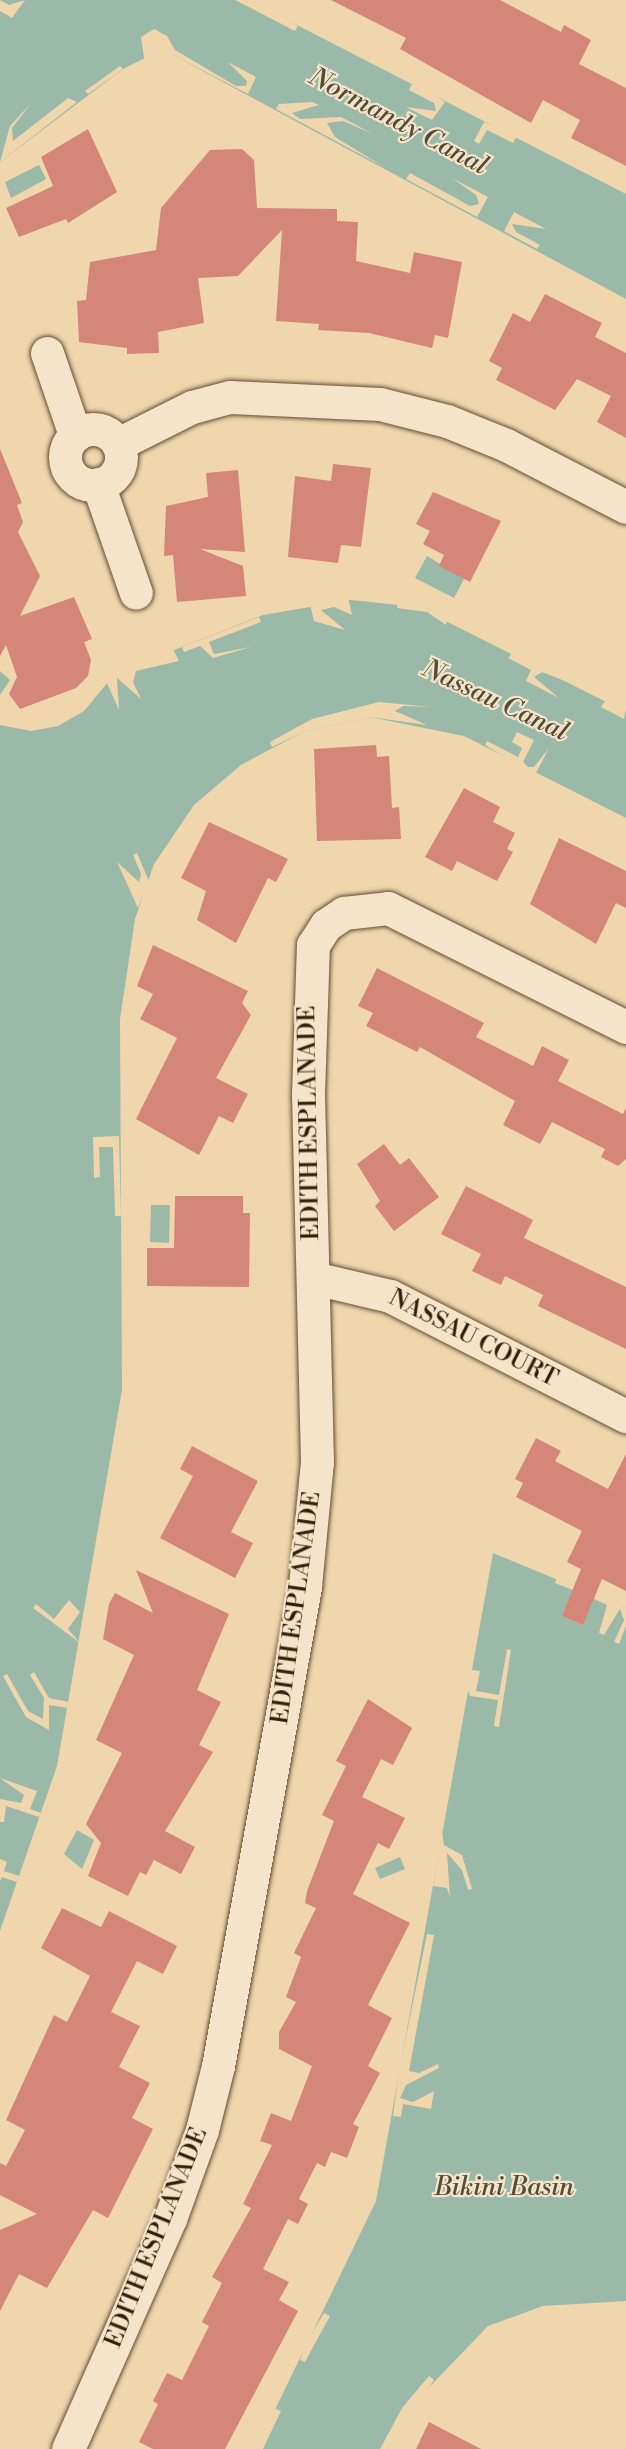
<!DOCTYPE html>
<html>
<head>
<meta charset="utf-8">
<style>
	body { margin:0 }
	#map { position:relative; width:626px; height:2449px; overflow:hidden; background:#efd6ac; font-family:"Libre Bodoni",serif }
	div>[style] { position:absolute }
	.water>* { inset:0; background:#9ab9a8 }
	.pier>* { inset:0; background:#efd6ac }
	.building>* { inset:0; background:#d48678 }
	.roads { filter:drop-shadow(0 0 2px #644c34) drop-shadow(0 0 2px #644c34) }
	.minor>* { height:33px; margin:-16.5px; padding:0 16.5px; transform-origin:16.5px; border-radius:16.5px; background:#f5e4c9 }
	.minor>.ring { margin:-16.5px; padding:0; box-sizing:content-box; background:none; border:33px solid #f5e4c9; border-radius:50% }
	span { translate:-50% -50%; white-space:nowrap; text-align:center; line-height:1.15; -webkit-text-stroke:4.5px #f5e4c9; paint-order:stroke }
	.street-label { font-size:24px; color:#351e0c }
	.water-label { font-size:26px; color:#534c3b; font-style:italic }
</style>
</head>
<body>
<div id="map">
	<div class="water">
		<div style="clip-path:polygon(0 0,248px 0,626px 194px,626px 299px,173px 55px,153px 54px,123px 69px,0 162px)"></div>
		<div style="clip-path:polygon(39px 165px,46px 179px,11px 198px,5px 182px)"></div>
		<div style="clip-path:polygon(427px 556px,464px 579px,454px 598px,415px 578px)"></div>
		<div style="clip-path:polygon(351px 600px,418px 607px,626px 712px,626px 818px,464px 736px,370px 717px,303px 732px,241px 765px,194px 805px,154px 864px,135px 919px,120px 1019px,122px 1390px,57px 1766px,0 1931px,0 725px,31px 731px,58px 726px,84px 711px,108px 682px,174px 650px,263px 615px)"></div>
		<div style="clip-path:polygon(0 671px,10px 680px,0 695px)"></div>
		<div style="clip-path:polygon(151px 1205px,170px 1205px,169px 1243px,150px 1242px)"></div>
		<div style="clip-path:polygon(493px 1553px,626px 1608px,626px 2301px,543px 2306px,488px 2326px,412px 2405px,388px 2449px,256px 2449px,376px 2201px)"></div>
		<div style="clip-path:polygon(77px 1830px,94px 1840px,82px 1869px,64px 1854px)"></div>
		<div style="clip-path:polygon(400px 1857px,405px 1869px,380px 1879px,375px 1868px)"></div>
	</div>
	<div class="pier">
		<div style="clip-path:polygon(0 0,9px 5px,25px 0,12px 18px,0 11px)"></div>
		<div style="clip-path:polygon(235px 0,254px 0,298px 26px,295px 31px)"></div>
		<div style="clip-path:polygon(154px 29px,167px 36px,175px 50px,236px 86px,246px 86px,247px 81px,228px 62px,256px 77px,248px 94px,173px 55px,144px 58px,141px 37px)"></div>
		<div style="clip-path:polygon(120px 66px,123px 69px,88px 94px,85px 91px)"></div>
		<div style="clip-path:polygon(413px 82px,445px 102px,432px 120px,406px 107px,436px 111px,434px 103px,409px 90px)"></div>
		<div style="clip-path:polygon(68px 98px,77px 102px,0 162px,10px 126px,32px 102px,12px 128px,13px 141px)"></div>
		<div style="clip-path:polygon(312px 102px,319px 105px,292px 113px,300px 119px,341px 117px,373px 134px,343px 121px,327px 123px,335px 137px,384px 167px,276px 109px,279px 104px)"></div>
		<div style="clip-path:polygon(484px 122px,517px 135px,513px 143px,487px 130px,479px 144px,474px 141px)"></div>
		<div style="clip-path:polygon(410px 173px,470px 206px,479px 204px,476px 195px,452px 178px,488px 197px,477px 217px,406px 179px)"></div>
		<div style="clip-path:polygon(514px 212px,546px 229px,512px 224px,516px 232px,540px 245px,537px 249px,504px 231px)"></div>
		<div style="clip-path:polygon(348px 597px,352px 615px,334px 607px,321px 610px,345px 630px,314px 621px,310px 604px)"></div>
		<div style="clip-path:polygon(398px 601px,420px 604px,448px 618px,446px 625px,427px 612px,397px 608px)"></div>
		<div style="clip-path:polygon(259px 617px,261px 622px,209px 642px,214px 654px,251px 647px,213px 658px,200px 646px,184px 652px,182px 647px)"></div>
		<div style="clip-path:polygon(173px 649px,179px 661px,136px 671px,133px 682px,141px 699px,117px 678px,119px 710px,106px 681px)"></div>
		<div style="clip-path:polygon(514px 651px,565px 681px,542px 672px,534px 677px,559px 698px,526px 681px,531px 670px,508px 658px)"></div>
		<div style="clip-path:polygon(605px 701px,626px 708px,624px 719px,601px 707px)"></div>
		<div style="clip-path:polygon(379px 702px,431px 707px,403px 706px,395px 711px,427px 725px,370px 717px,303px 732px,272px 747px,270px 742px,312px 719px)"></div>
		<div style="clip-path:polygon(517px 732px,534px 740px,523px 762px,528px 767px,534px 767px,549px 748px,535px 775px,485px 745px,487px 741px,518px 757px,522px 748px,512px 742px)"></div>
		<div style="clip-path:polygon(137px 853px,149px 881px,138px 908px,117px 862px,139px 882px,141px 874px,133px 855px)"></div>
		<div style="clip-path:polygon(119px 1136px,121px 1216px,115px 1216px,113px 1147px,99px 1147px,100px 1177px,94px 1178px,93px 1137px)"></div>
		<div style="clip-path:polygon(557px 1577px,626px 1608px,626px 1626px,619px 1644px,614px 1642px,624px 1620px,620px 1609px,604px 1635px,599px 1633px,607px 1605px,588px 1596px,583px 1625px,562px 1616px,569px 1599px,580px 1593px,555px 1583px)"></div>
		<div style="clip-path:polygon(69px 1600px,80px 1612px,68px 1629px,80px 1643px,33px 1608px,36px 1604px,54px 1619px)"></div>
		<div style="clip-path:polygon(507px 1649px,511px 1650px,499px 1727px,494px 1726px,498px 1700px,470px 1696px,468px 1690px,471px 1670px,480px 1671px,476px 1691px,499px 1695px)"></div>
		<div style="clip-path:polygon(34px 1672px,49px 1698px,69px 1702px,68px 1708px,49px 1705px,49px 1730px,26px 1717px,3px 1676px,7px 1674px,28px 1711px,43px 1719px,44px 1698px,30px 1675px)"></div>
		<div style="clip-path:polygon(0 1778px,37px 1791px,30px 1809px,41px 1813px,39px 1817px,6px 1806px,4px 1822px,0 1822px,0 1799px,21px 1803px,24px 1795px)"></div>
		<div style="clip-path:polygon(442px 1832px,444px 1845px,462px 1855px,472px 1889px,468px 1890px,462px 1870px,447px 1853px,450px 1898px,447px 1888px,433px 1886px)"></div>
		<div style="clip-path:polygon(0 1859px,7px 1862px,4px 1871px,19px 1876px,17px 1882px,2px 1877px,0 1881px)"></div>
		<div style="clip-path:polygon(427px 1934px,434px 1935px,409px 2071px,419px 2073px,438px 2064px,439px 2068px,406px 2085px,400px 2098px,413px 2102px,434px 2091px,431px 2109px,403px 2104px,401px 2117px,393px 2116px,399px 2071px)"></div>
		<div style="clip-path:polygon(324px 2313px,330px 2316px,305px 2362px,300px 2360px,306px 2343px)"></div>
		<div style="clip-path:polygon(429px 2376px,434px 2380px,388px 2449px,380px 2449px,402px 2408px)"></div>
		<div style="clip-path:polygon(274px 2408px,281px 2411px,263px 2449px,256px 2449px)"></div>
	</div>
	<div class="building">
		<div style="clip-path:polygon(331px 0,500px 0,561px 32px,564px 25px,591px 40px,579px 64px,626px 88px,626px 166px,571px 138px,580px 120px,543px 100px,531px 123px,400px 49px,406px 38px)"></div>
		<div style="clip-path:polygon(88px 129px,117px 192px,68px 223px,66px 219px,19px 237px,6px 208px,53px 186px,41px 157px)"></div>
		<div style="clip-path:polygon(242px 149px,254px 160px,257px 208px,337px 209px,337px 221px,358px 222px,356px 261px,410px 273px,414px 252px,462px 262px,448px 338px,435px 335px,432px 348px,369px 333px,318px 330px,319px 324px,276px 321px,282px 230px,238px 276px,198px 278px,204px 323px,158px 332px,159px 353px,127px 354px,127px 348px,79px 342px,77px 301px,86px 300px,90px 262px,156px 250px,161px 208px,210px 150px)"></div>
		<div style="clip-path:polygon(545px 294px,602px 323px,595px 337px,626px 353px,626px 438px,597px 422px,611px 396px,577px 379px,555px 410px,496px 380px,502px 368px,489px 361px,513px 313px,530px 322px)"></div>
		<div style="clip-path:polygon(0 449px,22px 503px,17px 505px,23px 522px,18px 532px,40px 576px,20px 616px,74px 597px,92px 639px,84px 642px,91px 660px,88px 676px,76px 688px,20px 709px,9px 694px,17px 677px,6px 645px,0 656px)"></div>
		<div style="clip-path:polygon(333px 464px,371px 468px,361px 547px,341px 545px,338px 563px,288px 557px,295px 476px,331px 481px)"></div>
		<div style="clip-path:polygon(238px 470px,245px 552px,200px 549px,243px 566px,246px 596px,177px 602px,173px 555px,164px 556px,166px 506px,208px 497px,206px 473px)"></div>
		<div style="clip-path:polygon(433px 492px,501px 521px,470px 582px,439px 566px,444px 555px,423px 544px,430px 531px,416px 524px)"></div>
		<div style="clip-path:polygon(376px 745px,377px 757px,389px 756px,392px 808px,399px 807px,401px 839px,317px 841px,314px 749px)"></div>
		<div style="clip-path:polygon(464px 788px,500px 807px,493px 822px,515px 833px,507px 849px,513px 852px,497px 881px,457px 861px,452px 871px,425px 857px)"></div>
		<div style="clip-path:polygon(209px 822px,288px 859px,276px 882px,268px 878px,236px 943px,197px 920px,206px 891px,181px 878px)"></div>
		<div style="clip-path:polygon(559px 838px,626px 871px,626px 908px,616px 903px,596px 944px,530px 904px)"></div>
		<div style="clip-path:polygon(153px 945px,248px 991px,242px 1003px,251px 1015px,216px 1078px,248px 1094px,233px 1123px,219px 1116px,199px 1155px,136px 1119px,177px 1038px,140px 1019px,153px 994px,137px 986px)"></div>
		<div style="clip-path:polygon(377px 968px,484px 1023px,476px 1037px,533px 1066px,542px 1046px,569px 1060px,558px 1081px,623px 1114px,626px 1108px,626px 1159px,618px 1166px,601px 1157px,605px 1149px,552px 1122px,540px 1144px,503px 1125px,515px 1101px,420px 1047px,417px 1052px,366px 1026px,373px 1013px,358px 1006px)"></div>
		<div style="clip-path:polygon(384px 1144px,400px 1165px,409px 1158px,439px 1197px,394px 1231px,375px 1206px,380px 1201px,357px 1164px)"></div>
		<div style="clip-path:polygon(466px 1186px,533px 1220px,524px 1238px,626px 1287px,626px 1349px,538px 1306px,543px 1295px,505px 1276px,501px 1285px,472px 1271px,481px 1254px,441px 1234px)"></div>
		<div style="clip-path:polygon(175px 1196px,243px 1196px,243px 1213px,250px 1213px,249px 1287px,147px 1286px,147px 1248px,174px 1248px)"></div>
		<div style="clip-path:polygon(536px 1438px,561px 1451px,555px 1461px,608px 1489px,626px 1454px,626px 1591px,602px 1579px,583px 1625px,562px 1616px,581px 1569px,567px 1562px,582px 1531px,516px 1497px,523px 1483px,515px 1479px)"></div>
		<div style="clip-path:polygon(192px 1446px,258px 1481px,231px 1532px,253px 1543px,235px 1578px,160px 1538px,193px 1476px,180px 1469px)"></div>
		<div style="clip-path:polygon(136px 1570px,229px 1614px,197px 1690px,221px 1702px,199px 1745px,213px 1752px,165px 1831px,195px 1847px,181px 1874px,154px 1860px,146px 1875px,140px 1872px,128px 1896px,88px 1876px,101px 1843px,86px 1824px,122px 1753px,96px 1740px,134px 1655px,103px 1639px,109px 1604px,115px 1593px,153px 1613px)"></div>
		<div style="clip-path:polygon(368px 1699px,412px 1728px,393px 1765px,381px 1759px,362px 1797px,405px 1818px,389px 1849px,378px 1843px,353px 1894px,410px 1923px,368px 2005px,392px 2018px,368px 2066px,380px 2073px,353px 2124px,359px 2127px,347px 2158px,331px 2152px,325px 2167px,317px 2163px,299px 2199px,308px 2204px,298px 2224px,288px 2219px,263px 2269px,289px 2282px,279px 2300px,298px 2311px,225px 2449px,153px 2449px,139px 2442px,158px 2404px,153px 2401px,167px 2373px,182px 2380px,209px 2326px,202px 2322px,222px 2283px,212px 2277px,251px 2208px,243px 2204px,272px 2145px,260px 2141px,271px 2113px,291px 2121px,312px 2066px,279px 2049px,279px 2032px,296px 2002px,286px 1997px,301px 1957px,294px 1953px,316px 1908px,305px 1903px,307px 1891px,334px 1821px,322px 1815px,346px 1766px,336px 1761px)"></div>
		<div style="clip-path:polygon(62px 1908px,101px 1927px,109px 1911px,177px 1946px,163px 1974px,137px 1961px,111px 2012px,140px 2026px,119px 2067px,150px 2083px,132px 2118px,153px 2129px,108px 2218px,93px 2210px,47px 2288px,19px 2274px,0 2311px,0 2230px,37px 2214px,0 2195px,0 2163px,6px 2166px,25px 2130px,6px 2120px,54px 2015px,67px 2022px,90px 1976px,41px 1948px)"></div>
		<div style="clip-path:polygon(429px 2422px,481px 2449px,416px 2449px)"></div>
	</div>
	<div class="roads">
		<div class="minor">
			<div style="left:47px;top:353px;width:87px;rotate:71.1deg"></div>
			<div class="ring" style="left:65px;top:429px;width:23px;height:23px"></div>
			<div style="left:118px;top:444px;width:83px;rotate:-26.6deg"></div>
			<div style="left:192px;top:407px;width:39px;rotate:-15deg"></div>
			<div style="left:230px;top:397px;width:150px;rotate:2.7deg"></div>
			<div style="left:380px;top:404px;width:69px;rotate:14.2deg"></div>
			<div style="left:447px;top:421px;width:64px;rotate:22.1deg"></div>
			<div style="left:506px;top:445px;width:135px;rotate:27.3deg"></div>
			<div style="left:98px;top:484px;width:115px;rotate:70.8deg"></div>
			<div style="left:314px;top:1278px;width:78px;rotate:13.3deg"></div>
			<div style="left:390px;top:1296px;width:265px;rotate:27deg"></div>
			<div style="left:68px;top:2449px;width:252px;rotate:-66.1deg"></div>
			<div style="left:170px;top:2219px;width:95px;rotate:-70.2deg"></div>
			<div style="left:202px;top:2130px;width:66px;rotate:-76deg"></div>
			<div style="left:218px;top:2066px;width:488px;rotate:-79.7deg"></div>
			<div style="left:305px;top:1586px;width:125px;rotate:-84.5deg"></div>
			<div style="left:317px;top:1462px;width:368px;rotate:-91.4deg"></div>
			<div style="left:308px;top:1094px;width:149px;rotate:-88.1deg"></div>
			<div style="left:313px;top:945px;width:24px;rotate:-57deg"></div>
			<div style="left:326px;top:925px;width:22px;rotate:-34deg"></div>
			<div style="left:344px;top:913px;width:44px;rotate:-6.5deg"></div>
			<div style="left:388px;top:908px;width:266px;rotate:26.6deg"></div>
		</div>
	</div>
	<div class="street-label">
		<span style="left:310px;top:1123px;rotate:-91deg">EDITH ESPLANADE</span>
		<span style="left:473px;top:1339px;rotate:27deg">NASSAU COURT</span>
		<span style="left:297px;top:1608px;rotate:-82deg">EDITH ESPLANADE</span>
		<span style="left:157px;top:2238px;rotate:-68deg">EDITH ESPLANADE</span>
	</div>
	<div class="water-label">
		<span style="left:398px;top:122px;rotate:28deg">Normandy Canal</span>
		<span style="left:495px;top:701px;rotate:25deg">Nassau Canal</span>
		<span style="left:504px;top:2188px">Bikini Basin</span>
	</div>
</div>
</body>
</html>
